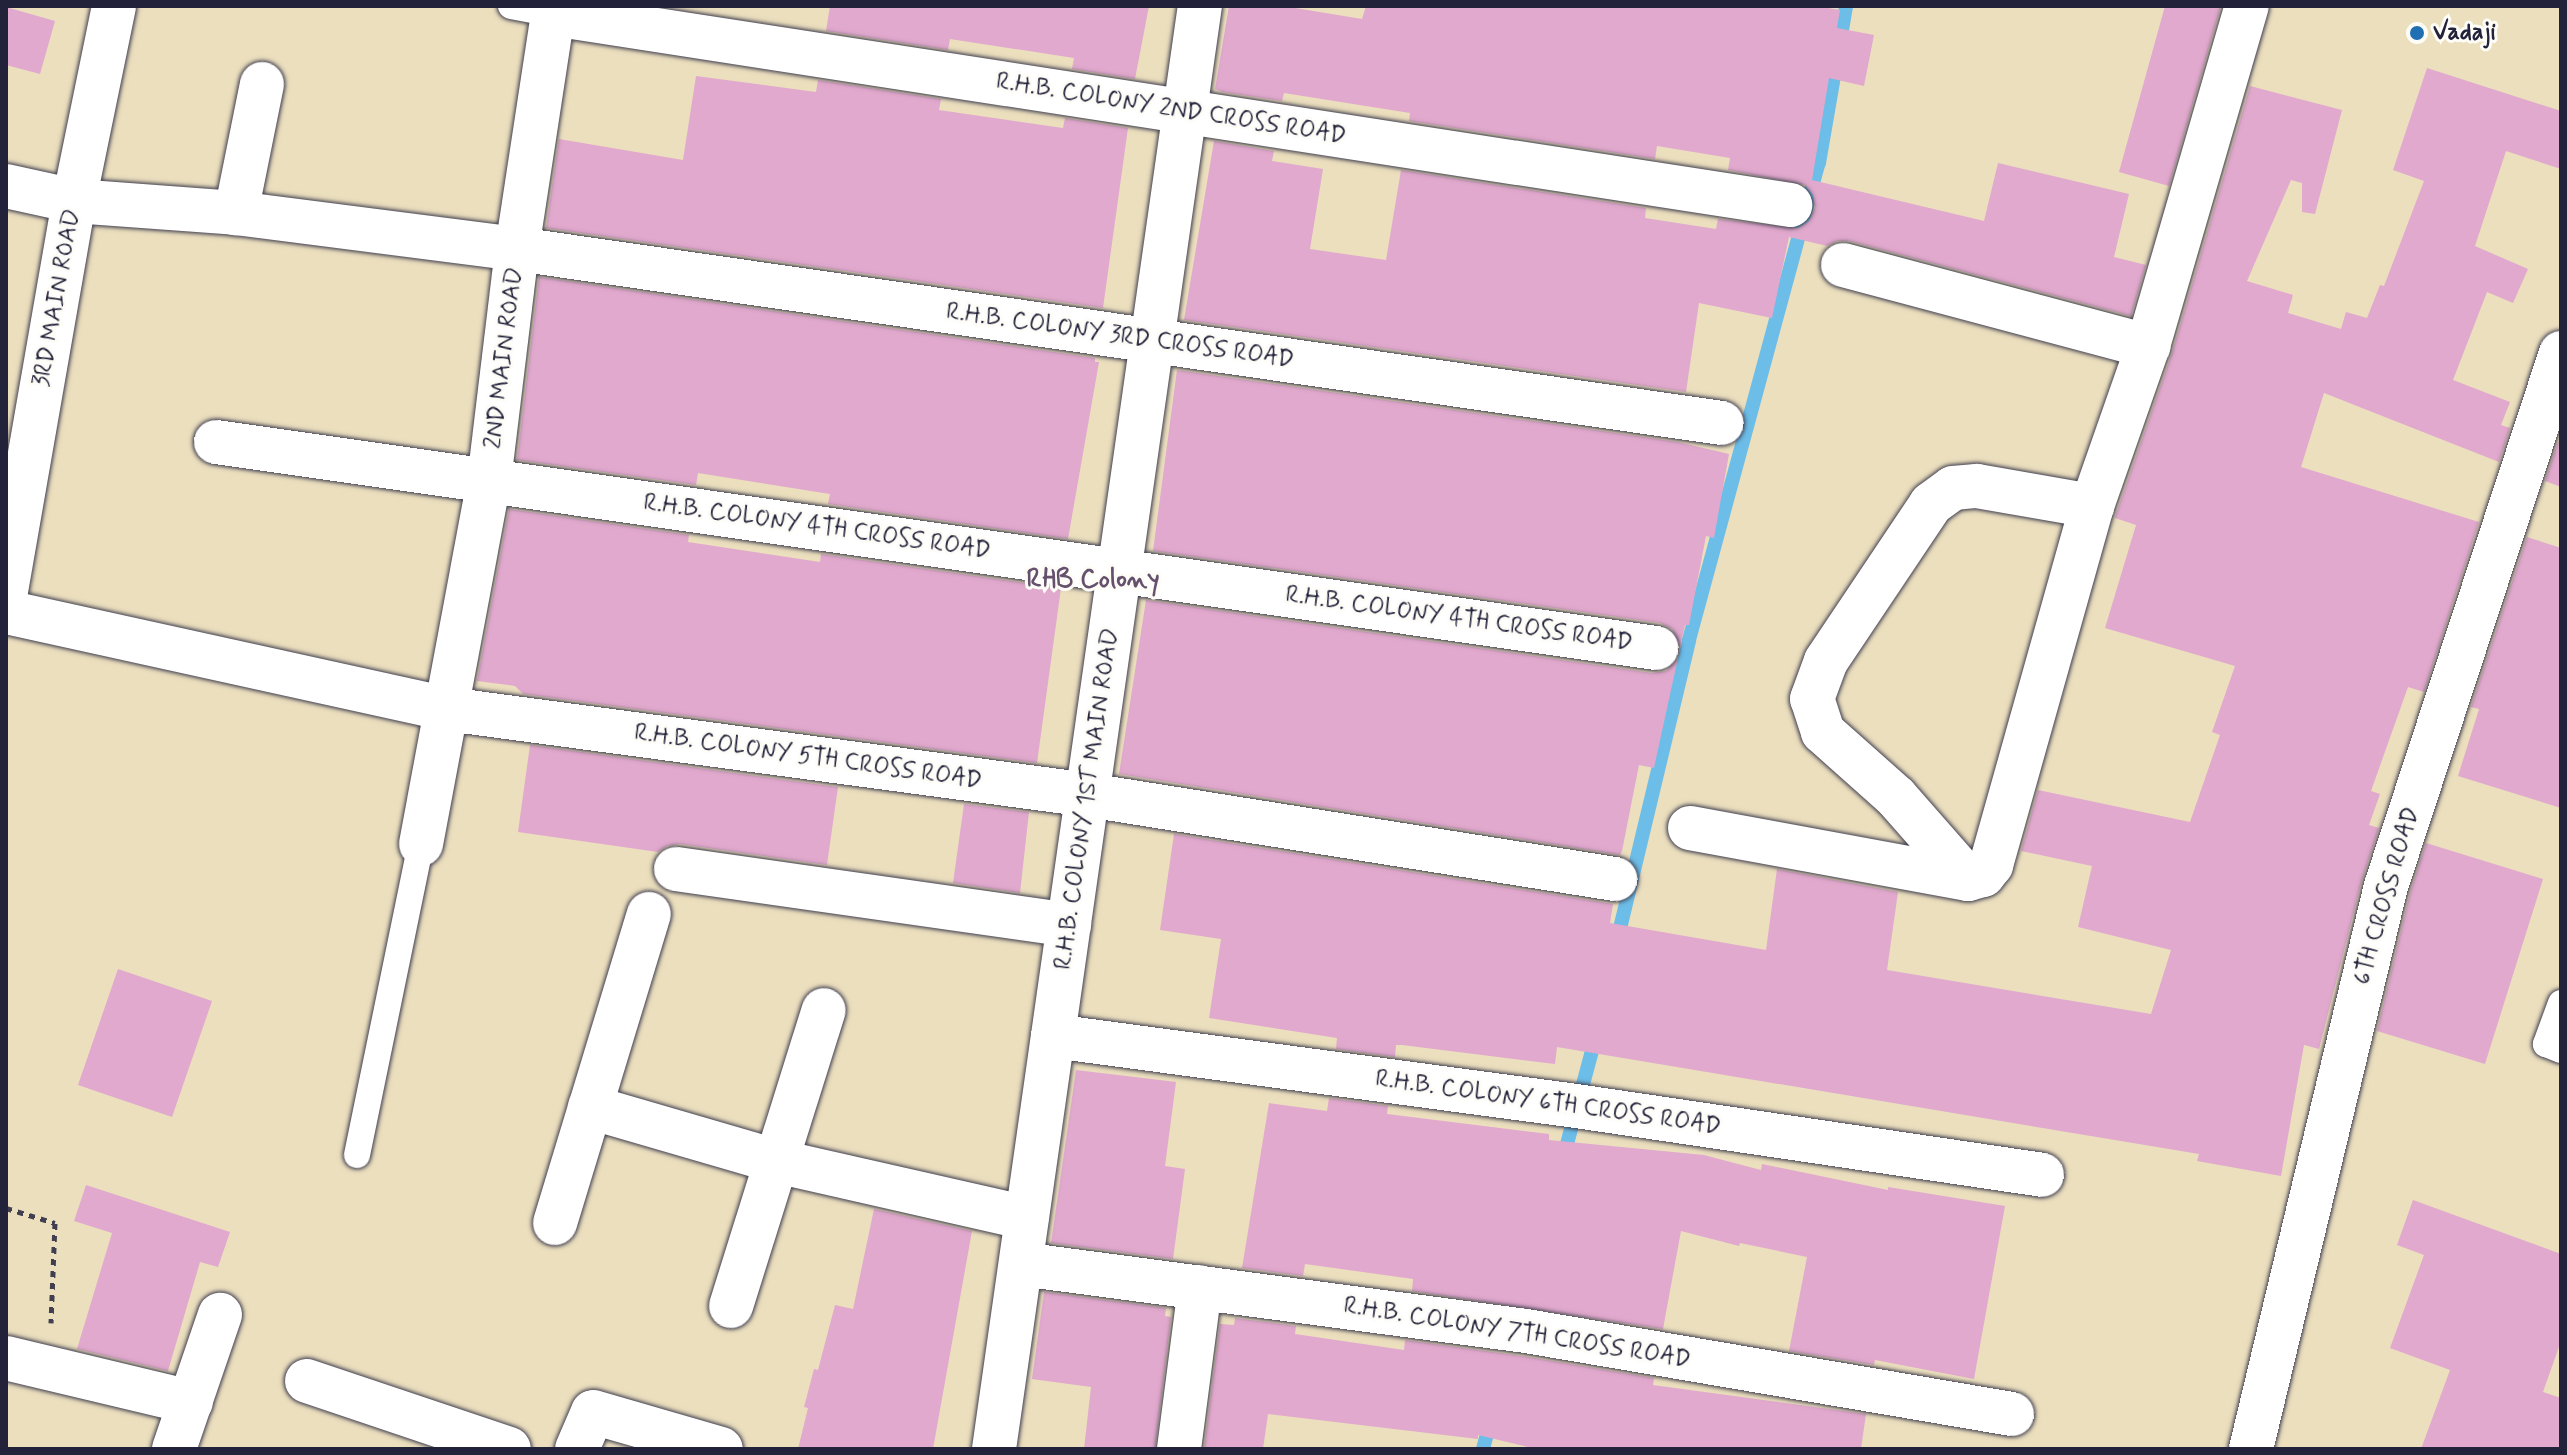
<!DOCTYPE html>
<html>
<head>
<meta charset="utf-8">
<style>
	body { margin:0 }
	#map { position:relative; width:2567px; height:1455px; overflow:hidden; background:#ebdfbe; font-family:Mynerve,sans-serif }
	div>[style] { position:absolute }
	.stream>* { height:14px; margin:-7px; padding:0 7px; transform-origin:7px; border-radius:7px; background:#6cbde8 }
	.building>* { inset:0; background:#e1a9cd }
	.path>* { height:5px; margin-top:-2.5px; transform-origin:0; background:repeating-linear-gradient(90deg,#403e4f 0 6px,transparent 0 12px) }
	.roads { filter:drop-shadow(0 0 2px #403e4f) drop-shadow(0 0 2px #403e4f) }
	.service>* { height:26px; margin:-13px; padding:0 13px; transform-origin:13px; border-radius:13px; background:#fff }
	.minor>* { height:44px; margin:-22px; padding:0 22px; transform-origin:22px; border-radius:22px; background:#fff }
	.dots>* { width:22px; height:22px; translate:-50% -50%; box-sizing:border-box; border:4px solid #fdfcf7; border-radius:50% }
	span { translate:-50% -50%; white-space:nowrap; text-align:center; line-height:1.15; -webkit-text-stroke:6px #fdfcf7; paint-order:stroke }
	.poi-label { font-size:24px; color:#22223b; font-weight:700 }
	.left { translate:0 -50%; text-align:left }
	.street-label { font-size:24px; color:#22223b }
	.neighbourhood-label { font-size:26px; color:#65516e; font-weight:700 }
	.frame { position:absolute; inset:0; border:8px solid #22223b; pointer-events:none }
</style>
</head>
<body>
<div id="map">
	<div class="stream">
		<div style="left:1617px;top:941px;width:309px;rotate:-76.5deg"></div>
		<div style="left:1689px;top:640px;width:494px;rotate:-74.8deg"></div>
		<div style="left:1819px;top:163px;width:159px;rotate:-80.2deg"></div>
		<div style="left:1563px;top:1159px;width:127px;rotate:-75deg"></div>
		<div style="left:1483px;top:1449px;width:28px;rotate:-75deg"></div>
	</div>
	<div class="building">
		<div style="clip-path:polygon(830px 6px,1149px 6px,1135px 79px,1072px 69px,1074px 58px,950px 39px,948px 50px,826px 31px)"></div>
		<div style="clip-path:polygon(1229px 6px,1283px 6px,1362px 19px,1366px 6px,1816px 6px,1840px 10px,1837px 28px,1874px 35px,1864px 86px,1829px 78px,1812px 180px,1984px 221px,1998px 163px,2129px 194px,2114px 257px,2146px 265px,2131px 316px,1849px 241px,1837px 241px,1827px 246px,1789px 237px,1772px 318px,1699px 303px,1686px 392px,1184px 320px,1214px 141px,1274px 151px,1272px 161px,1323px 169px,1310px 249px,1386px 260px,1401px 170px,1646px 208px,1645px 218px,1716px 229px,1718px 219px,1798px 228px,1809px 221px,1815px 208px,1813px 195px,1805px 185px,1728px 170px,1730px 158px,1657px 146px,1655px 159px,1409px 121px,1410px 113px,1284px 93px,1282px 101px,1222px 92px,1215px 89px)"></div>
		<div style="clip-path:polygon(2165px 6px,2221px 6px,2169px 186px,2119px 172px)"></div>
		<div style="clip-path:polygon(6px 7px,55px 21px,40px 74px,6px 65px)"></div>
		<div style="clip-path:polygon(2427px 68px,2561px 111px,2561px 169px,2506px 151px,2475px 246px,2528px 269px,2513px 303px,2487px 292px,2453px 380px,2510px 402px,2501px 425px,2510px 428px,2499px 462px,2324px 393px,2301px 467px,2479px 522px,2424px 692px,2408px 687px,2371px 791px,2380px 794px,2369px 825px,2379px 828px,2362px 880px,2319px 1049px,2304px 1045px,2281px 1176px,2197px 1161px,2199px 1154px,1557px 1047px,1555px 1064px,1402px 1045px,1396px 1045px,1395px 1057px,1336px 1049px,1337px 1038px,1209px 1018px,1221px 939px,1160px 930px,1174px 834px,1613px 904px,1610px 923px,1766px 950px,1777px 869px,1898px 892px,1887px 970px,2151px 1014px,2171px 950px,2078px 927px,2092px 866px,2021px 851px,2038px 790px,2190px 822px,2220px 735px,2212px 732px,2235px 666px,2105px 628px,2136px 525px,2115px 518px,2116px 514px,2172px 353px,2250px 86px,2342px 110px,2315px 214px,2302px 212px,2302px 183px,2291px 180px,2247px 281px,2293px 295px,2288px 313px,2341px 329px,2346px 312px,2367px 318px,2380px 285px,2384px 286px,2424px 181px,2393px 170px)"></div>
		<div style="clip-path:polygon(696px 76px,816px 92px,818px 80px,941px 99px,939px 110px,1063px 128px,1065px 118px,1128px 128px,1103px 308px,546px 228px,559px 139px,683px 160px)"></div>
		<div style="clip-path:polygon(539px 277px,1095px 358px,1095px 362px,1099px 362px,1068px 539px,828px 504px,830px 494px,698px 473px,696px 485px,517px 460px)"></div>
		<div style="clip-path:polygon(1177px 370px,1678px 442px,1729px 454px,1714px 538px,1706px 536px,1689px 625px,1685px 625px,1680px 648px,1672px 629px,1660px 623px,1153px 551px)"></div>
		<div style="clip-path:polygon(2558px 442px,2561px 443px,2561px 487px,2545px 481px)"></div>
		<div style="clip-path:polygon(509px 509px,689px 535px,688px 542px,820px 562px,821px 554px,1061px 588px,1037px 763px,523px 694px,515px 686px,477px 681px)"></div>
		<div style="clip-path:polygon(2527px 537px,2561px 548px,2561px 808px,2458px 776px,2479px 709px,2471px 707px)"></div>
		<div style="clip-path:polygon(1146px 600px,1652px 673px,1666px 671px,1678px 658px,1654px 768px,1639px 765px,1622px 851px,1620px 855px,1119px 774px)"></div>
		<div style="clip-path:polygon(530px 745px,838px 787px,827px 865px,680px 844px,667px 846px,658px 852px,518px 832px)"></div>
		<div style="clip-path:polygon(964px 804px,1029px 812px,1020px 893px,953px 883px)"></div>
		<div style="clip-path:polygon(2426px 843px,2543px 879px,2485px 1064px,2377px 1031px,2410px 893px)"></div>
		<div style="clip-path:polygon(118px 969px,212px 1001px,172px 1117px,78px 1085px)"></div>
		<div style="clip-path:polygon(1076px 1070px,1176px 1082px,1165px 1166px,1185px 1169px,1173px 1259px,1051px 1243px)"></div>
		<div style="clip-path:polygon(1329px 1098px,1388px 1106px,1387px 1114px,1549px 1134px,1549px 1140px,1704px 1155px,1761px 1170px,1762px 1164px,1888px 1190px,1888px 1187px,2005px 1206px,1974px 1379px,1875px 1360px,1874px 1365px,1789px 1351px,1807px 1257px,1740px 1243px,1739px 1246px,1681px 1231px,1663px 1329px,1412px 1291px,1413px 1279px,1305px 1264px,1303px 1276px,1242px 1268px,1269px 1103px,1327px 1111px)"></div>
		<div style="clip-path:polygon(86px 1185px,230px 1232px,218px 1267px,200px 1262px,168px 1371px,77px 1349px,112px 1233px,74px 1221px)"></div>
		<div style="clip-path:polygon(2413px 1200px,2561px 1254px,2561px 1341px,2543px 1392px,2561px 1398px,2561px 1449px,2421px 1449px,2450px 1370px,2390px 1348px,2424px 1255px,2397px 1245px)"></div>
		<div style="clip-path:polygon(874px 1209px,972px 1231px,933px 1449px,798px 1449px,808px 1408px,804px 1407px,814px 1369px,818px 1370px,835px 1305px,853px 1309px)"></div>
		<div style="clip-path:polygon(1044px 1292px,1166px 1308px,1165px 1316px,1171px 1317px,1155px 1449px,1084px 1449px,1091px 1387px,1032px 1379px)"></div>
		<div style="clip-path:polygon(1235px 1318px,1296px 1326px,1295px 1334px,1404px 1350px,1405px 1340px,1522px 1356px,1654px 1378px,1653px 1385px,1866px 1414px,1861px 1449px,1536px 1449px,1478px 1435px,1478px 1439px,1268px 1414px,1263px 1449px,1204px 1449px,1220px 1324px,1234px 1325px)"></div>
	</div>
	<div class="path">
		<div style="left:6px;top:1208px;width:51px;rotate:17deg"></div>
		<div style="left:55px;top:1223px;width:100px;rotate:92.3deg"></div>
	</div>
	<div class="roads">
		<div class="service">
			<div style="left:511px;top:6px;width:43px;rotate:10.8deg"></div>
			<div style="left:2561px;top:1003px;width:44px;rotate:110.1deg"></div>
			<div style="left:2546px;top:1044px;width:16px;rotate:22deg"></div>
			<div style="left:357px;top:1155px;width:318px;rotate:-78.4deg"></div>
		</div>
		<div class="minor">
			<div style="left:553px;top:14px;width:1252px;rotate:8.78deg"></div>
			<div style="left:262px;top:84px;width:132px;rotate:101.4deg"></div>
			<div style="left:236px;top:213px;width:283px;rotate:7.3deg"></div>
			<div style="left:517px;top:249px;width:1217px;rotate:8.22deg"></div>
			<div style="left:6px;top:186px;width:70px;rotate:12.4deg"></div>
			<div style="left:74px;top:201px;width:162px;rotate:4.2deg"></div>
			<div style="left:1843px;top:265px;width:316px;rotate:14.9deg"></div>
			<div style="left:216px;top:442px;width:1455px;rotate:8.14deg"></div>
			<div style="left:6px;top:591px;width:396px;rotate:-80.1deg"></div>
			<div style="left:74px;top:201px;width:199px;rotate:-78.4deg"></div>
			<div style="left:6px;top:612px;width:452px;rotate:12.4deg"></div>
			<div style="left:447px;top:709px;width:647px;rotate:7.64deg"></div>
			<div style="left:1088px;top:795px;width:534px;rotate:9.06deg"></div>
			<div style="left:1690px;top:828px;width:283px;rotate:10.4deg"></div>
			<div style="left:1968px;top:879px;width:16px;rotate:-15deg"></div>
			<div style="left:1983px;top:875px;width:13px;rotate:-51deg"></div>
			<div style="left:1991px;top:865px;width:373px;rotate:-74.3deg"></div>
			<div style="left:421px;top:844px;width:369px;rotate:-79.4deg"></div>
			<div style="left:489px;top:481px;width:234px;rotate:-83.1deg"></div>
			<div style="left:517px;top:249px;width:246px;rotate:-81.3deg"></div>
			<div style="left:676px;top:869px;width:397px;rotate:8.1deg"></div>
			<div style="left:1968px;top:879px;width:109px;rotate:-131.3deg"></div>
			<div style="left:1896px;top:797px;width:98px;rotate:-138.3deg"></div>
			<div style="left:1823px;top:732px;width:35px;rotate:-108deg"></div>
			<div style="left:1812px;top:699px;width:40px;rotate:-69.8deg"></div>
			<div style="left:1826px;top:661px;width:189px;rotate:-56.2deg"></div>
			<div style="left:1931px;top:504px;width:27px;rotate:-36deg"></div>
			<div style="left:1953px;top:488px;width:24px;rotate:-5deg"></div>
			<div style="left:1977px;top:486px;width:117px;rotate:9.9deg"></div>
			<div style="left:2092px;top:506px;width:170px;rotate:-70.7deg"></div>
			<div style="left:2148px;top:346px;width:354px;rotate:-73.8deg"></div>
			<div style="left:1053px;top:1036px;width:528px;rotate:7.62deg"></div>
			<div style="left:1576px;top:1106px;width:471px;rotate:8.4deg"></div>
			<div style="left:590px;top:1107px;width:194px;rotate:16.2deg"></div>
			<div style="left:776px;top:1161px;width:257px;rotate:12.8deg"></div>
			<div style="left:555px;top:1223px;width:323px;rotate:-73.1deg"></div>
			<div style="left:1021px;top:1264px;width:509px;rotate:7.56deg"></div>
			<div style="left:1526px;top:1331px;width:493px;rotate:9.7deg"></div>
			<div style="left:731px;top:1306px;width:310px;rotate:-72.6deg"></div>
			<div style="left:6px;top:1358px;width:190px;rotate:13.4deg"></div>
			<div style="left:307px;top:1381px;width:213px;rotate:18.6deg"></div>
			<div style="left:174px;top:1449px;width:142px;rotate:-71.1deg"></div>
			<div style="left:577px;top:1449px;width:40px;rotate:-66.6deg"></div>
			<div style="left:593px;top:1412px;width:133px;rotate:16.1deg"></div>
			<div style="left:994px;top:1449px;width:1458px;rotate:-81.88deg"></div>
			<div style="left:1179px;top:1449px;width:163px;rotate:-82.6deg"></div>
			<div style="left:2251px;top:1449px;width:579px;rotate:-76.52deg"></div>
			<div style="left:2386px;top:886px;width:561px;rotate:-71.82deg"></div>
		</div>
	</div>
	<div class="dots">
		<div style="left:2417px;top:33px;background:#1f6fb2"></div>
	</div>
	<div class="poi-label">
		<span class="left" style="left:2433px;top:33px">Vadaji</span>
	</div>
	<div class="street-label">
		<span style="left:1171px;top:109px;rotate:9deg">R.H.B. COLONY 2ND CROSS ROAD</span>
		<span style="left:57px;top:298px;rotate:-80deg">3RD MAIN ROAD</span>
		<span style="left:1120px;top:336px;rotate:8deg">R.H.B. COLONY 3RD CROSS ROAD</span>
		<span style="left:504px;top:358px;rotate:-83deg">2ND MAIN ROAD</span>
		<span style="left:817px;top:527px;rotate:8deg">R.H.B. COLONY 4TH CROSS ROAD</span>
		<span style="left:1459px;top:619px;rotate:8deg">R.H.B. COLONY 4TH CROSS ROAD</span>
		<span style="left:808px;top:757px;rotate:8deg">R.H.B. COLONY 5TH CROSS ROAD</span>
		<span style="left:1087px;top:799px;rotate:-82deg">R.H.B. COLONY 1ST MAIN ROAD</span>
		<span style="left:2387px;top:896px;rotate:-74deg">6TH CROSS ROAD</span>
		<span style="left:1548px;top:1103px;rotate:8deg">R.H.B. COLONY 6TH CROSS ROAD</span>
		<span style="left:1517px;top:1333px;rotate:9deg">R.H.B. COLONY 7TH CROSS ROAD</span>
	</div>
	<div class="neighbourhood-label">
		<span style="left:1093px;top:581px">RHB Colony</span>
	</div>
	<div class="frame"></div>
</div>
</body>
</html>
